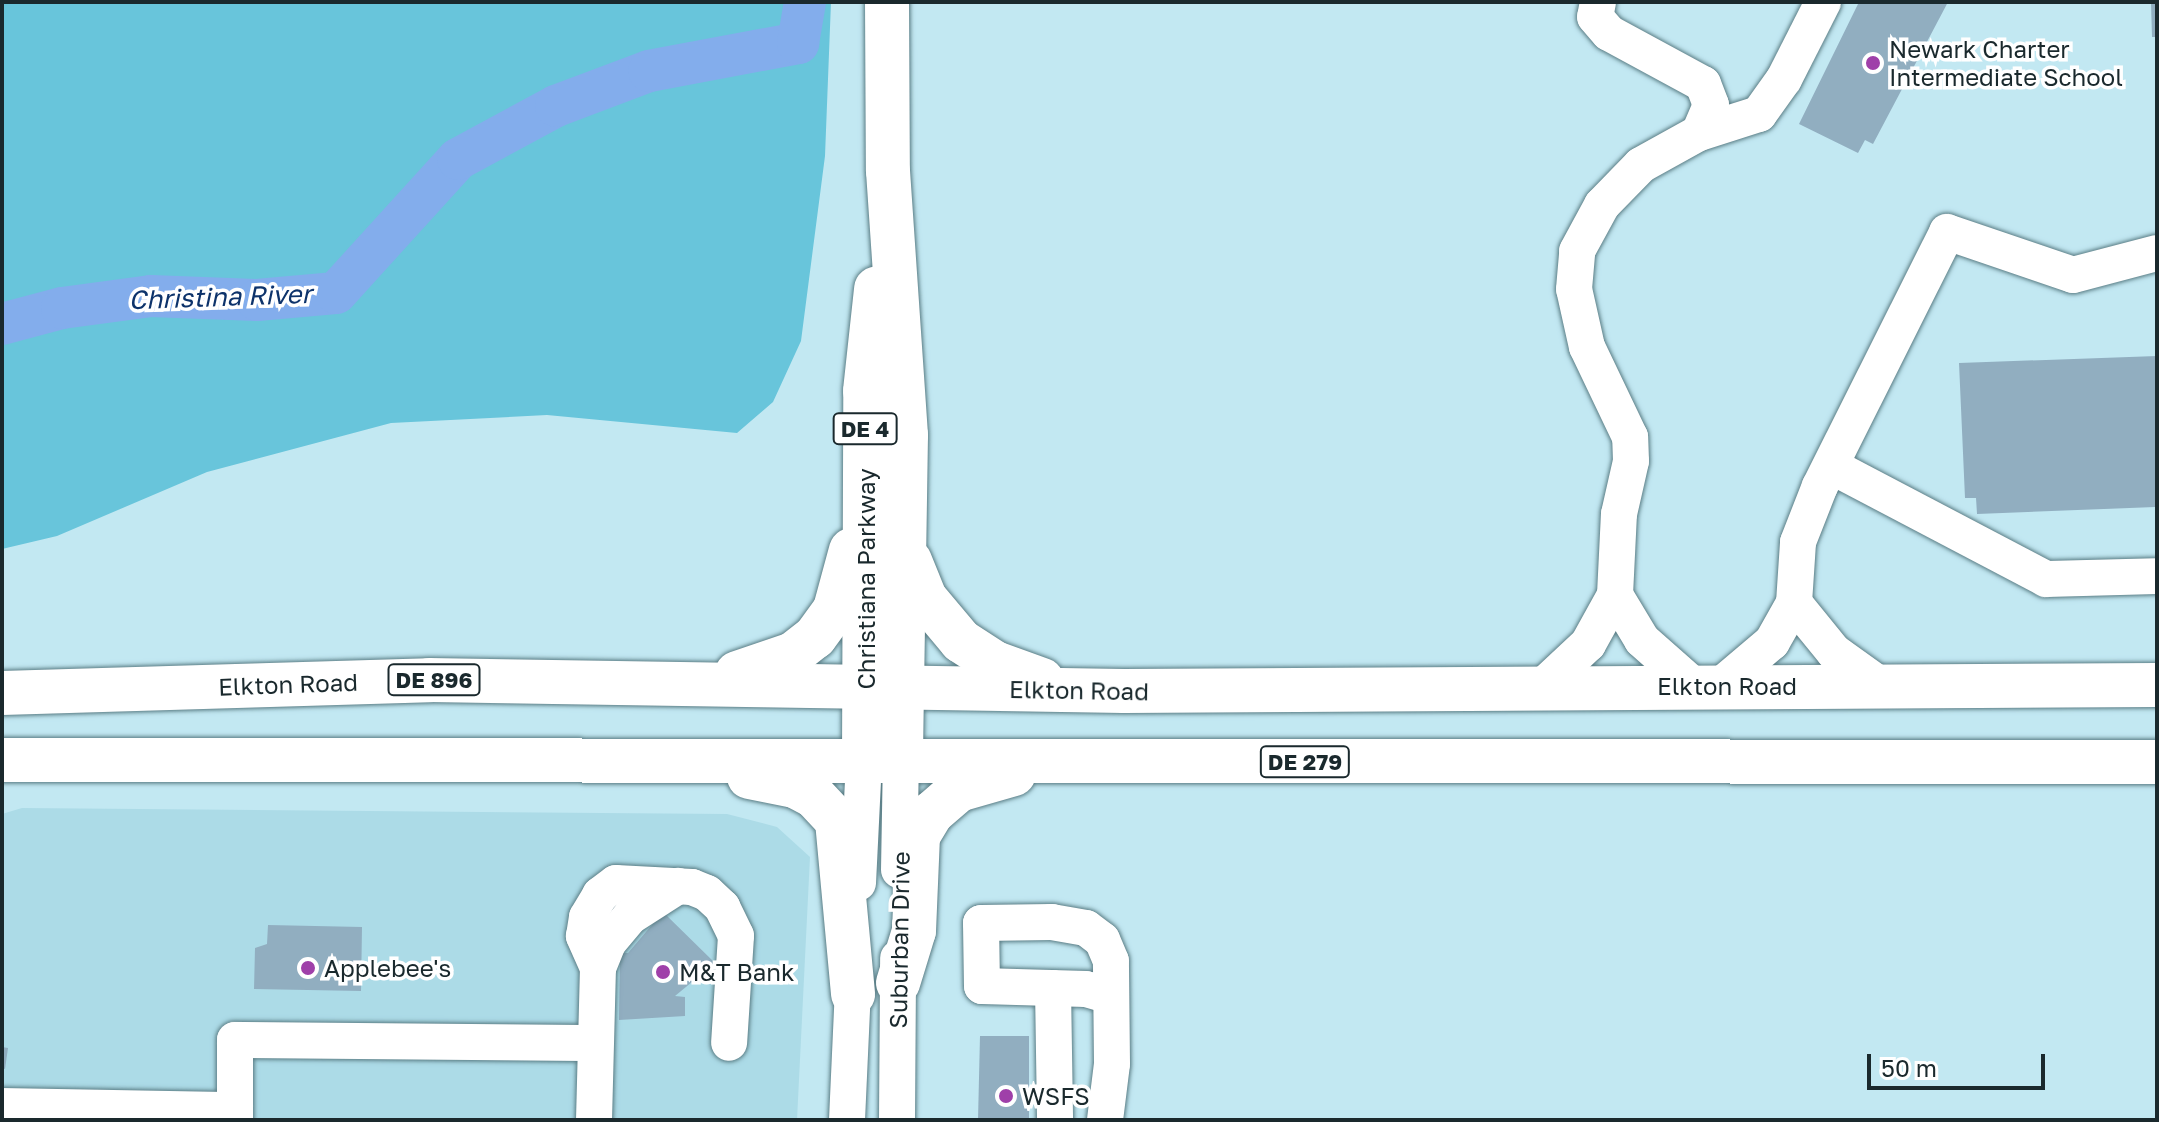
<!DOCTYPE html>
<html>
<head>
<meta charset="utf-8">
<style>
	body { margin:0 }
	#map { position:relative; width:2159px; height:1122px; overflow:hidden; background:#c2e8f2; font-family:"Golos Text",sans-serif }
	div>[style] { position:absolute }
	.built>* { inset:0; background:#acdbe7 }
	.green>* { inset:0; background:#68c5db }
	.river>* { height:42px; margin:-21px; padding:0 21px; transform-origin:21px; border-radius:21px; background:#83adec }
	.building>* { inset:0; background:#91aec0 }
	.roads { filter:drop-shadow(0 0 2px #5a7d85) drop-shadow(0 0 2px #5a7d85) }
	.minor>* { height:36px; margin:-18px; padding:0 18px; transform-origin:18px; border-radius:18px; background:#fff }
	.major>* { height:44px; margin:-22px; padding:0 22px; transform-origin:22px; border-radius:22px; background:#fff }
	.dots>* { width:22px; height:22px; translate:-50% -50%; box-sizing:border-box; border:4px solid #fff; border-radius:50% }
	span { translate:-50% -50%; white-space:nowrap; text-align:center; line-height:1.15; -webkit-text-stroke:7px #fff; paint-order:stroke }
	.shield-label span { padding:2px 6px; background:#fff; border:2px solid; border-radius:6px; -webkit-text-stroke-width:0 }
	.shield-label { font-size:22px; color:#1a292d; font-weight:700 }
	.poi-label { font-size:24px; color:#1a292d }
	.left { translate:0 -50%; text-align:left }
	.street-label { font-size:24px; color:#1a292d }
	.water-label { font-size:26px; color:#0d336b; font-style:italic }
	.frame { position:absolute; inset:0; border:4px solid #1a292d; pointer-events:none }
	.scale { position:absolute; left:1867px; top:1054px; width:178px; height:36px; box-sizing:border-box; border:4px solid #1a292d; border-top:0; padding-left:10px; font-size:24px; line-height:28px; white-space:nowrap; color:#1a292d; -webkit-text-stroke:6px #fff; paint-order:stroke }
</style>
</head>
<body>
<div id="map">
	<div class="built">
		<div style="clip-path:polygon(22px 808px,727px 814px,777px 827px,810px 857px,797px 1120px,2px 1120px,2px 814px)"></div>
	</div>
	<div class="green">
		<div style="clip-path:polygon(2px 2px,831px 2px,825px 156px,801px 341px,773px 402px,737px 433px,547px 415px,391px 423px,207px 472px,57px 536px,2px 549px)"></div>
	</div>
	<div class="river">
		<div style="left:2px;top:324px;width:62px;rotate:-14.9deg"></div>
		<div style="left:62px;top:308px;width:90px;rotate:-7.7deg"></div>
		<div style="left:151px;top:296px;width:106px;rotate:2.2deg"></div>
		<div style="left:257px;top:300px;width:79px;rotate:-5.1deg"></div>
		<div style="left:336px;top:293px;width:181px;rotate:-47.7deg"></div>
		<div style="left:458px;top:159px;width:111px;rotate:-28.4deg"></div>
		<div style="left:556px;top:106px;width:99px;rotate:-20.6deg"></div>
		<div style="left:649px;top:71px;width:152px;rotate:-10.6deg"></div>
		<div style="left:798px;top:43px;width:42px;rotate:-80.3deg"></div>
	</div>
	<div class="building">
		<div style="clip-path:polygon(1859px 2px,1948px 2px,1873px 144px,1865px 140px,1858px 153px,1799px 124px)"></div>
		<div style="clip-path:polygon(2151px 2px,2157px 2px,2157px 37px,2152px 37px)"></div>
		<div style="clip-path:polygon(2157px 356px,2155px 507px,1977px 514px,1976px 498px,1965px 498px,1959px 363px)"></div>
		<div style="clip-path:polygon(663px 912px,715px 963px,675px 996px,685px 997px,685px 1016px,619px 1020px,620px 953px,628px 953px)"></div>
		<div style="clip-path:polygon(268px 925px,362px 927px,361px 991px,254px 989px,255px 948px,267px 944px)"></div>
		<div style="clip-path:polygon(980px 1036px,1029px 1036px,1029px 1120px,978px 1120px)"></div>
		<div style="clip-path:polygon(2px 1047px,8px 1048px,5px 1069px,2px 1068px)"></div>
	</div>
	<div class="roads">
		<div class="minor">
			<div style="left:1598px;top:2px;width:15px;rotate:101deg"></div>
			<div style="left:1595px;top:17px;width:21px;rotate:49deg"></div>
			<div style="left:1609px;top:33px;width:107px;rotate:28.5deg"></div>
			<div style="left:1703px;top:84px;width:22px;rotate:69deg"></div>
			<div style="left:1711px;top:105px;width:30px;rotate:113deg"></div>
			<div style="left:1831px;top:466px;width:243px;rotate:27.7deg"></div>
			<div style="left:2046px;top:579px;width:111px;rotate:-1.5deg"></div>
			<div style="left:1615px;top:595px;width:52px;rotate:59deg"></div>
			<div style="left:1642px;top:640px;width:68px;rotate:41.4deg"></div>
			<div style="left:1794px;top:603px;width:63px;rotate:50.8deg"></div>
			<div style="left:1834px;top:652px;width:60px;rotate:35.5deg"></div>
			<div style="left:1720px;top:686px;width:68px;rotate:-40.2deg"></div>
			<div style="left:1772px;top:642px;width:45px;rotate:-60.6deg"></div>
			<div style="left:1794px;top:603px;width:61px;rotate:-86.2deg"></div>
			<div style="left:1798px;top:542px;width:60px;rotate:-68.6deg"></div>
			<div style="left:1820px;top:486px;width:284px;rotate:-63.4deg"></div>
			<div style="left:1947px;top:232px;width:133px;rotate:18.8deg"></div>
			<div style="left:2073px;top:275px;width:87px;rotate:-14.7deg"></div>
			<div style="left:1542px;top:687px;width:63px;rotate:-43.1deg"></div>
			<div style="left:1588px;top:644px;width:56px;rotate:-61.1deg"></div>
			<div style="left:1615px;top:595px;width:81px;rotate:-87.2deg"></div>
			<div style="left:1619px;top:514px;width:54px;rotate:-77.2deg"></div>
			<div style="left:1631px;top:461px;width:24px;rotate:-92deg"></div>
			<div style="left:1630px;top:437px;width:100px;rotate:-115.5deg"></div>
			<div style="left:1587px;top:347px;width:59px;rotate:-102.6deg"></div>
			<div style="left:1574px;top:289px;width:38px;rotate:-85deg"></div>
			<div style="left:1577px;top:251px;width:52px;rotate:-61.5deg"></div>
			<div style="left:1602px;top:205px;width:56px;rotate:-45.7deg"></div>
			<div style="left:1641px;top:165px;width:66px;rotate:-28.9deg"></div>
			<div style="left:1699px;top:133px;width:63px;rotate:-17.6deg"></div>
			<div style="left:1759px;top:114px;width:43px;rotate:-54.5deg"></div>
			<div style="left:1784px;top:79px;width:86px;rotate:-63.1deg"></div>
			<div style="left:899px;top:870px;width:111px;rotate:-89deg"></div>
			<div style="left:858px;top:883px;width:122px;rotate:-87.2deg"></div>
			<div style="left:598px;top:968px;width:35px;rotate:-114deg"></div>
			<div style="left:584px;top:936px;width:19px;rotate:-81deg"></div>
			<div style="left:587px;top:917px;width:26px;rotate:-59deg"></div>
			<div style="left:600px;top:895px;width:20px;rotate:-37deg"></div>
			<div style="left:616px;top:883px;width:76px;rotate:3deg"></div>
			<div style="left:692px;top:887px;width:16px;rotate:22deg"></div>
			<div style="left:707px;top:893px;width:21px;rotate:43deg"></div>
			<div style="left:722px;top:907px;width:32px;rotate:64deg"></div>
			<div style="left:736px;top:936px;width:107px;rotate:93.7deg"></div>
			<div style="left:1053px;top:988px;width:132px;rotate:89.1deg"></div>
			<div style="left:2px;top:1106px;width:233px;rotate:1deg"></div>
			<div style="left:235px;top:1120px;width:80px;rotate:-90deg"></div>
			<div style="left:235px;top:1040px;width:360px;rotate:0.5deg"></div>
			<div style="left:594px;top:1120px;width:152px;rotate:-88.5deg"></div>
			<div style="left:598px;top:968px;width:27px;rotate:-68deg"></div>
			<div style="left:608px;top:943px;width:35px;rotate:-50deg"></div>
			<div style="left:631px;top:916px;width:56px;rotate:-32.6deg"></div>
			<div style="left:847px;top:1120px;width:154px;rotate:-87.4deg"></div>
			<div style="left:897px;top:1120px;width:162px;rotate:-89.6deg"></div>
			<div style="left:1105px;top:1120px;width:56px;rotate:-82.9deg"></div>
			<div style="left:1112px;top:1064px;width:103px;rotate:-90.6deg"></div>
			<div style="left:1111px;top:961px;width:23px;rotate:-113deg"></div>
			<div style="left:1102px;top:940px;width:20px;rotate:-143deg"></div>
			<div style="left:1086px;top:928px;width:35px;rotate:-170deg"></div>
			<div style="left:1052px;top:922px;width:71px;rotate:179.2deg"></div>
			<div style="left:981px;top:923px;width:63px;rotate:89.1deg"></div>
			<div style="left:982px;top:986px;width:104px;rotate:1.7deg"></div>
			<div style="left:1086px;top:989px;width:26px;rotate:16deg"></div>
		</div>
		<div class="major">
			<div style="left:887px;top:2px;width:169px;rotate:89.7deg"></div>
			<div style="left:888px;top:171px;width:265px;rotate:86.1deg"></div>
			<div style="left:906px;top:435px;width:324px;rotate:90.9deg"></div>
			<div style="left:910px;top:561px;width:40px;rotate:68deg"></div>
			<div style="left:925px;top:598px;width:56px;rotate:50.1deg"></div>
			<div style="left:961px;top:641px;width:40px;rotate:32.9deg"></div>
			<div style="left:995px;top:663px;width:50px;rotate:19.9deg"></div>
			<div style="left:737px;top:673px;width:59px;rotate:-18.7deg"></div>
			<div style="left:793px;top:654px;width:28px;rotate:-38deg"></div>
			<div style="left:815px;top:637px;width:34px;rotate:-54deg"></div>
			<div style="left:835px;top:609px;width:61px;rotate:-74.8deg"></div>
			<div style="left:2px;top:693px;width:427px;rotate:-1.7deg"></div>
			<div style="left:429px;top:680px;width:695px;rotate:0.91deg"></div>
			<div style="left:1124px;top:691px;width:1033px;rotate:-0.33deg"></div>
			<div style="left:2px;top:760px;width:2155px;rotate:0.05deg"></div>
			<div style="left:864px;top:761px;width:370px;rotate:-89.8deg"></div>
			<div style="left:865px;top:391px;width:103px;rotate:-83.8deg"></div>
			<div style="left:749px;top:777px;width:47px;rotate:11.1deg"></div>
			<div style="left:795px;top:786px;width:21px;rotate:28deg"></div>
			<div style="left:814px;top:796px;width:34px;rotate:47deg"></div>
			<div style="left:837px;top:821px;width:174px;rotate:84.7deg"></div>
			<div style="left:898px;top:983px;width:54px;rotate:-72.9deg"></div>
			<div style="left:914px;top:931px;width:95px;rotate:-87.6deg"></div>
			<div style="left:918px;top:836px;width:27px;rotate:-59deg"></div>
			<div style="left:932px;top:813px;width:35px;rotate:-41deg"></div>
			<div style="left:958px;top:790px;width:58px;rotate:-15.9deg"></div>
		</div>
	</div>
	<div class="dots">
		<div style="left:1873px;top:63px;background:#9f40a9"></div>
		<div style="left:308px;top:968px;background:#9f40a9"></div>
		<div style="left:663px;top:972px;background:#9f40a9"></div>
		<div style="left:1006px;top:1096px;background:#9f40a9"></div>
	</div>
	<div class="shield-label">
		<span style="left:865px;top:429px">DE 4</span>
		<span style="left:434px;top:680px">DE 896</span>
		<span style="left:1305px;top:762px">DE 279</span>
	</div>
	<div class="poi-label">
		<span class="left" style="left:1889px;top:63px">Newark Charter<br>Intermediate School</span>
		<span class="left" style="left:324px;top:968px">Applebee's</span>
		<span class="left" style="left:679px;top:972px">M&amp;T Bank</span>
		<span class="left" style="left:1022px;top:1096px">WSFS</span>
	</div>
	<div class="street-label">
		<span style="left:866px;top:579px;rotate:-90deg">Christiana Parkway</span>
		<span style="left:288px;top:684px;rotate:-2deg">Elkton Road</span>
		<span style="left:1727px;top:686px">Elkton Road</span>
		<span style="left:1079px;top:690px;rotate:1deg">Elkton Road</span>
		<span style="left:899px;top:940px;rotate:-89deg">Suburban Drive</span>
	</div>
	<div class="water-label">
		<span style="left:220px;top:297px;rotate:-2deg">Christina River</span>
	</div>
	<div class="frame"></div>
	<div class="scale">50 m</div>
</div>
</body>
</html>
